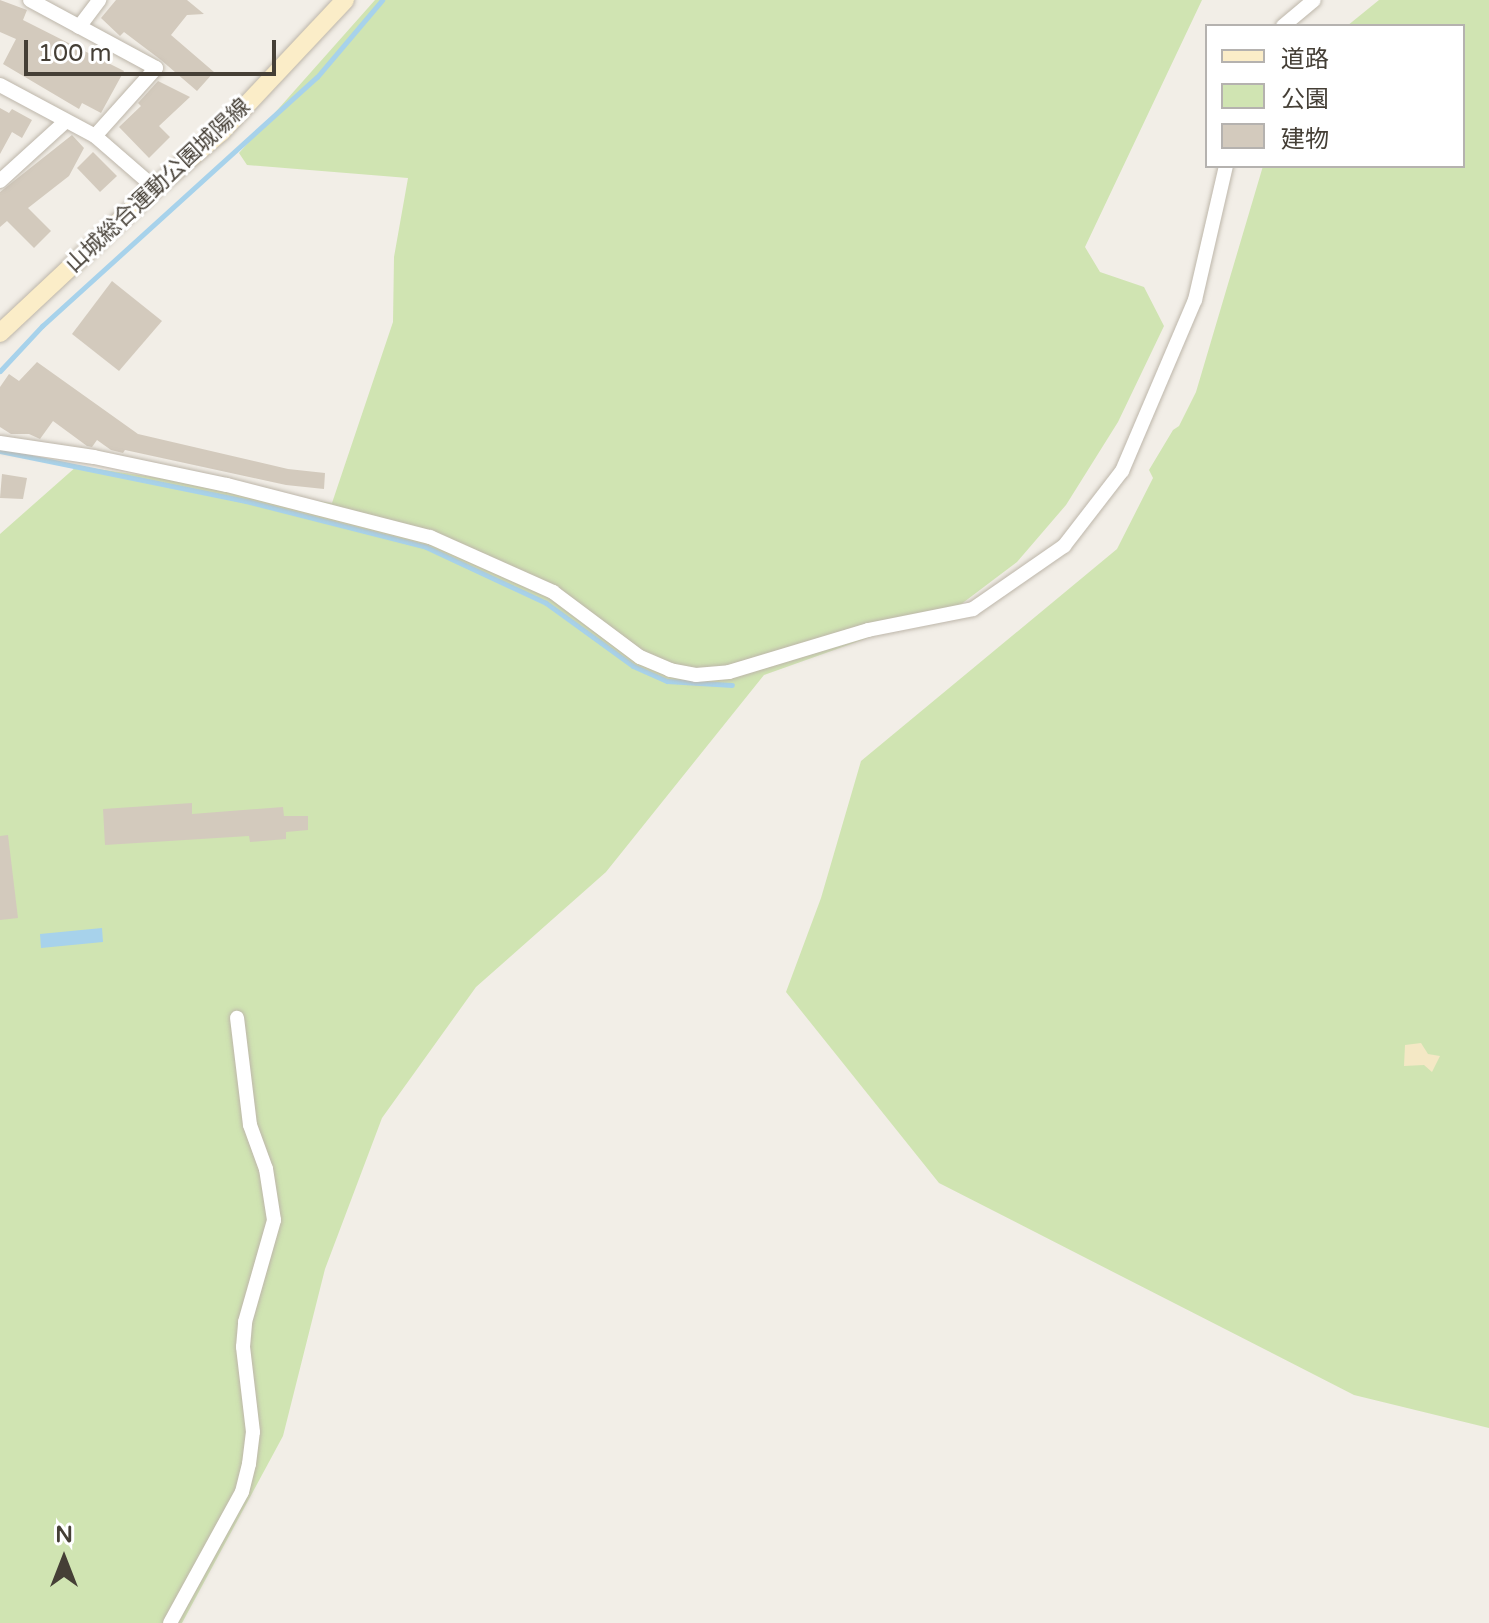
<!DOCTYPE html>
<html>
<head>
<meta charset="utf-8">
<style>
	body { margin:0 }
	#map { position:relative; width:1489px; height:1623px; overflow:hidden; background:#f2eee7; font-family:"Varela Round","Noto Sans JP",sans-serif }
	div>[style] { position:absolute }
	.green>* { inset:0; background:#d0e4b2 }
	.sand>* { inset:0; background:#f4e8c5 }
	.water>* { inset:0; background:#a7d2eb }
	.stream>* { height:5px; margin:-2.5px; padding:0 2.5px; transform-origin:2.5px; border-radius:2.5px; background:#a7d2eb }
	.building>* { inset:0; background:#d3cabd }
	.roads { filter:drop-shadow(0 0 2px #bdb6aa) drop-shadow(0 0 2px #bdb6aa) }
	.street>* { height:14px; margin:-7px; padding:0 7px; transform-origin:7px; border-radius:7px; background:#fff }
	.secondary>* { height:18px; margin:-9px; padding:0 9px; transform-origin:9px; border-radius:9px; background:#fbedc8 }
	span { translate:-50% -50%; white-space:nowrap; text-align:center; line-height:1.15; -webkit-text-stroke:6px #fff; paint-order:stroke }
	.street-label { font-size:22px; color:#453f36 }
	.legend { position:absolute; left:1205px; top:24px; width:260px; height:144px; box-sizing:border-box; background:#fff; border:2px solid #b5b2af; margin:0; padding:10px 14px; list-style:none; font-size:24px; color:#453f36 }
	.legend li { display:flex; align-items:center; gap:16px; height:40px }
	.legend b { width:40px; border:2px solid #b5b2af }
	.north { position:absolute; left:24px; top:1519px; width:80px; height:80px; -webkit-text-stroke:6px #fff; paint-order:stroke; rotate:0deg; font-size:22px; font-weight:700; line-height:32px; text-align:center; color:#453f36 }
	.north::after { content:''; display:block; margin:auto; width:28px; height:36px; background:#453f36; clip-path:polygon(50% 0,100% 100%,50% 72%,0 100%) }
	.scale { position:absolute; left:24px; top:40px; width:252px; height:36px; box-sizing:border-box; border:4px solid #453f36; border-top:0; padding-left:10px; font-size:24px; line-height:28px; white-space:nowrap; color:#453f36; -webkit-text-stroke:6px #fff; paint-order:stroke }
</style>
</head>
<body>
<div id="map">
	<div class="green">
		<div style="clip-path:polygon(375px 0,1202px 0,1085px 247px,1100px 272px,1144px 287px,1164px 326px,1118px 422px,1066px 505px,1017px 562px,960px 605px,764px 675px,606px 872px,476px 987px,382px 1118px,325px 1269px,283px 1436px,182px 1623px,0 1623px,0 534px,77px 466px,332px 503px,393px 322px,394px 257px,408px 178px,247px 165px,239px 153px)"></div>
		<div style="clip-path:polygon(1379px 0,1489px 0,1489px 1428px,1354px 1395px,939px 1183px,786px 992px,821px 898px,861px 761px,1117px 549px,1153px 478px,1149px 470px,1173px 430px,1179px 426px,1196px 392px,1263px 166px,1463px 166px,1463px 26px,1347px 26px)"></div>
	</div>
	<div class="sand">
		<div style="clip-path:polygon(1421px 1043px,1428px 1054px,1440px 1056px,1432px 1072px,1424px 1065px,1404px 1066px,1405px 1045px)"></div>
	</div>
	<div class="water">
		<div style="clip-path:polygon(102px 928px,103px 942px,41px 948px,40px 934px)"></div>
	</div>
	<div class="stream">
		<div style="left:0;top:371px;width:62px;rotate:-47deg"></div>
		<div style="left:42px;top:326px;width:371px;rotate:-42.2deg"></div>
		<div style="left:317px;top:77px;width:101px;rotate:-49.8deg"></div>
		<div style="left:0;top:451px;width:251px;rotate:11.5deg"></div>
		<div style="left:246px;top:501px;width:186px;rotate:14.3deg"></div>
		<div style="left:426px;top:547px;width:132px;rotate:25deg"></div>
		<div style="left:546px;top:603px;width:107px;rotate:35.9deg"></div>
		<div style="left:633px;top:666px;width:37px;rotate:24deg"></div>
		<div style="left:667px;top:681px;width:65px;rotate:3.5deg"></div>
	</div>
	<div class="building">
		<div style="clip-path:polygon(0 0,27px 10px,23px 20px,124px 71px,101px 113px,82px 103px,79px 109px,3px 64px,16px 39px,0 32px)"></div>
		<div style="clip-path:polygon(116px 0,187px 0,204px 14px,187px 15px,171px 35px,214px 72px,197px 91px,161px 60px,124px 32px,120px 36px,101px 18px)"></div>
		<div style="clip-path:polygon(158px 81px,190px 97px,159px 126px,170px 137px,149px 158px,119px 127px,141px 106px,138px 103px)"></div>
		<div style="clip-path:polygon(0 108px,9px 113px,12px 109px,32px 120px,22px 138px,12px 132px,0 154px)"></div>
		<div style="clip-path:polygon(72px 135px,84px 148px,69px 176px,28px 208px,51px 231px,34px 248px,7px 221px,0 227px,0 192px)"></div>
		<div style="clip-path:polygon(93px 152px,117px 176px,100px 192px,77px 168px)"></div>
		<div style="clip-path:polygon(112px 281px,162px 321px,119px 371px,72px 334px)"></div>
		<div style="clip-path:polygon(37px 362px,138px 434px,288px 469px,325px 473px,324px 489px,286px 485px,125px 450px,123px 453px,111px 450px,97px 440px,92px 447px,87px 446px,53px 421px,40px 439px,29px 434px,11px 434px,0 427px,0 387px,9px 374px,19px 381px)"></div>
		<div style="clip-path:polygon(2px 474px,27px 478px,23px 499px,0 498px)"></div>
		<div style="clip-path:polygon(192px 803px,192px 814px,283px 807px,284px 816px,308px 816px,308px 830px,286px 832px,286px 839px,250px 842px,249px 836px,105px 845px,103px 809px)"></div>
		<div style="clip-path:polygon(8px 835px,18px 918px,0 920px,0 836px)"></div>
	</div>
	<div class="roads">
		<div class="street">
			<div style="left:30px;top:0;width:143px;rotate:28.4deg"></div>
			<div style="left:156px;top:68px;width:91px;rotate:131.9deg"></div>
			<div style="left:1283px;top:26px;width:40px;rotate:-40deg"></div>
			<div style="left:79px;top:27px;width:34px;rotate:-53deg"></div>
			<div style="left:0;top:85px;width:108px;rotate:28.2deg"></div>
			<div style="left:95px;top:136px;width:79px;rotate:40.9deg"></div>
			<div style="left:0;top:181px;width:89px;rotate:-42.3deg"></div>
			<div style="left:0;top:443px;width:95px;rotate:8.5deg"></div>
			<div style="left:94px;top:457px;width:136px;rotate:11.9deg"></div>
			<div style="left:227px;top:485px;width:210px;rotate:14.4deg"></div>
			<div style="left:430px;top:537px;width:135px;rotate:24.1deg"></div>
			<div style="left:553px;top:592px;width:109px;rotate:36.8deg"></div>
			<div style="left:640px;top:657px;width:33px;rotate:23deg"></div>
			<div style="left:670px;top:670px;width:26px;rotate:11deg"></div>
			<div style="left:696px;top:675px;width:33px;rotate:-5deg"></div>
			<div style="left:729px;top:672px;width:145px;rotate:-16.8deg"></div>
			<div style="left:868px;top:630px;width:107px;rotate:-11.3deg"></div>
			<div style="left:973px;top:609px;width:111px;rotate:-34.7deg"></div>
			<div style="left:1064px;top:546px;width:95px;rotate:-52.3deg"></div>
			<div style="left:1122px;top:471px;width:186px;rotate:-66.9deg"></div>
			<div style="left:1195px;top:300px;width:138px;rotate:-77deg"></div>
			<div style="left:170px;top:1623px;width:149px;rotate:-61.2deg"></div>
			<div style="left:242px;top:1492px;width:29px;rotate:-76deg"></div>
			<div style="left:249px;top:1464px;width:32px;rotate:-83deg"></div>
			<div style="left:253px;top:1432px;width:86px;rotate:-96.7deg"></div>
			<div style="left:243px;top:1347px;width:25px;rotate:-85deg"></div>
			<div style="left:245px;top:1322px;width:106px;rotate:-74.1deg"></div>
			<div style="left:274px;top:1220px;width:52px;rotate:-98.9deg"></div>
			<div style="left:266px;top:1169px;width:47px;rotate:-110deg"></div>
			<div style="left:250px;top:1125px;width:108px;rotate:-96.9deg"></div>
		</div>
		<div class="secondary">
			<div style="left:0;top:333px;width:212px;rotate:-43.1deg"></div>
			<div style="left:155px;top:188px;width:87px;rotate:-40.3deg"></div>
			<div style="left:221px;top:132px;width:181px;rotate:-46.8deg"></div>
		</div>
	</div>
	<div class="street-label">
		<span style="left:158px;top:186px;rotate:-43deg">山城総合運動公園城陽線</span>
	</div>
	<ul class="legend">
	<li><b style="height:10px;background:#fbedc8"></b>道路</li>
	<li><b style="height:22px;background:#d0e4b2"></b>公園</li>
	<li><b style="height:22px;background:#d3cabd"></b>建物</li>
	</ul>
	<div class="north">N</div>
	<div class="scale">100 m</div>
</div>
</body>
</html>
